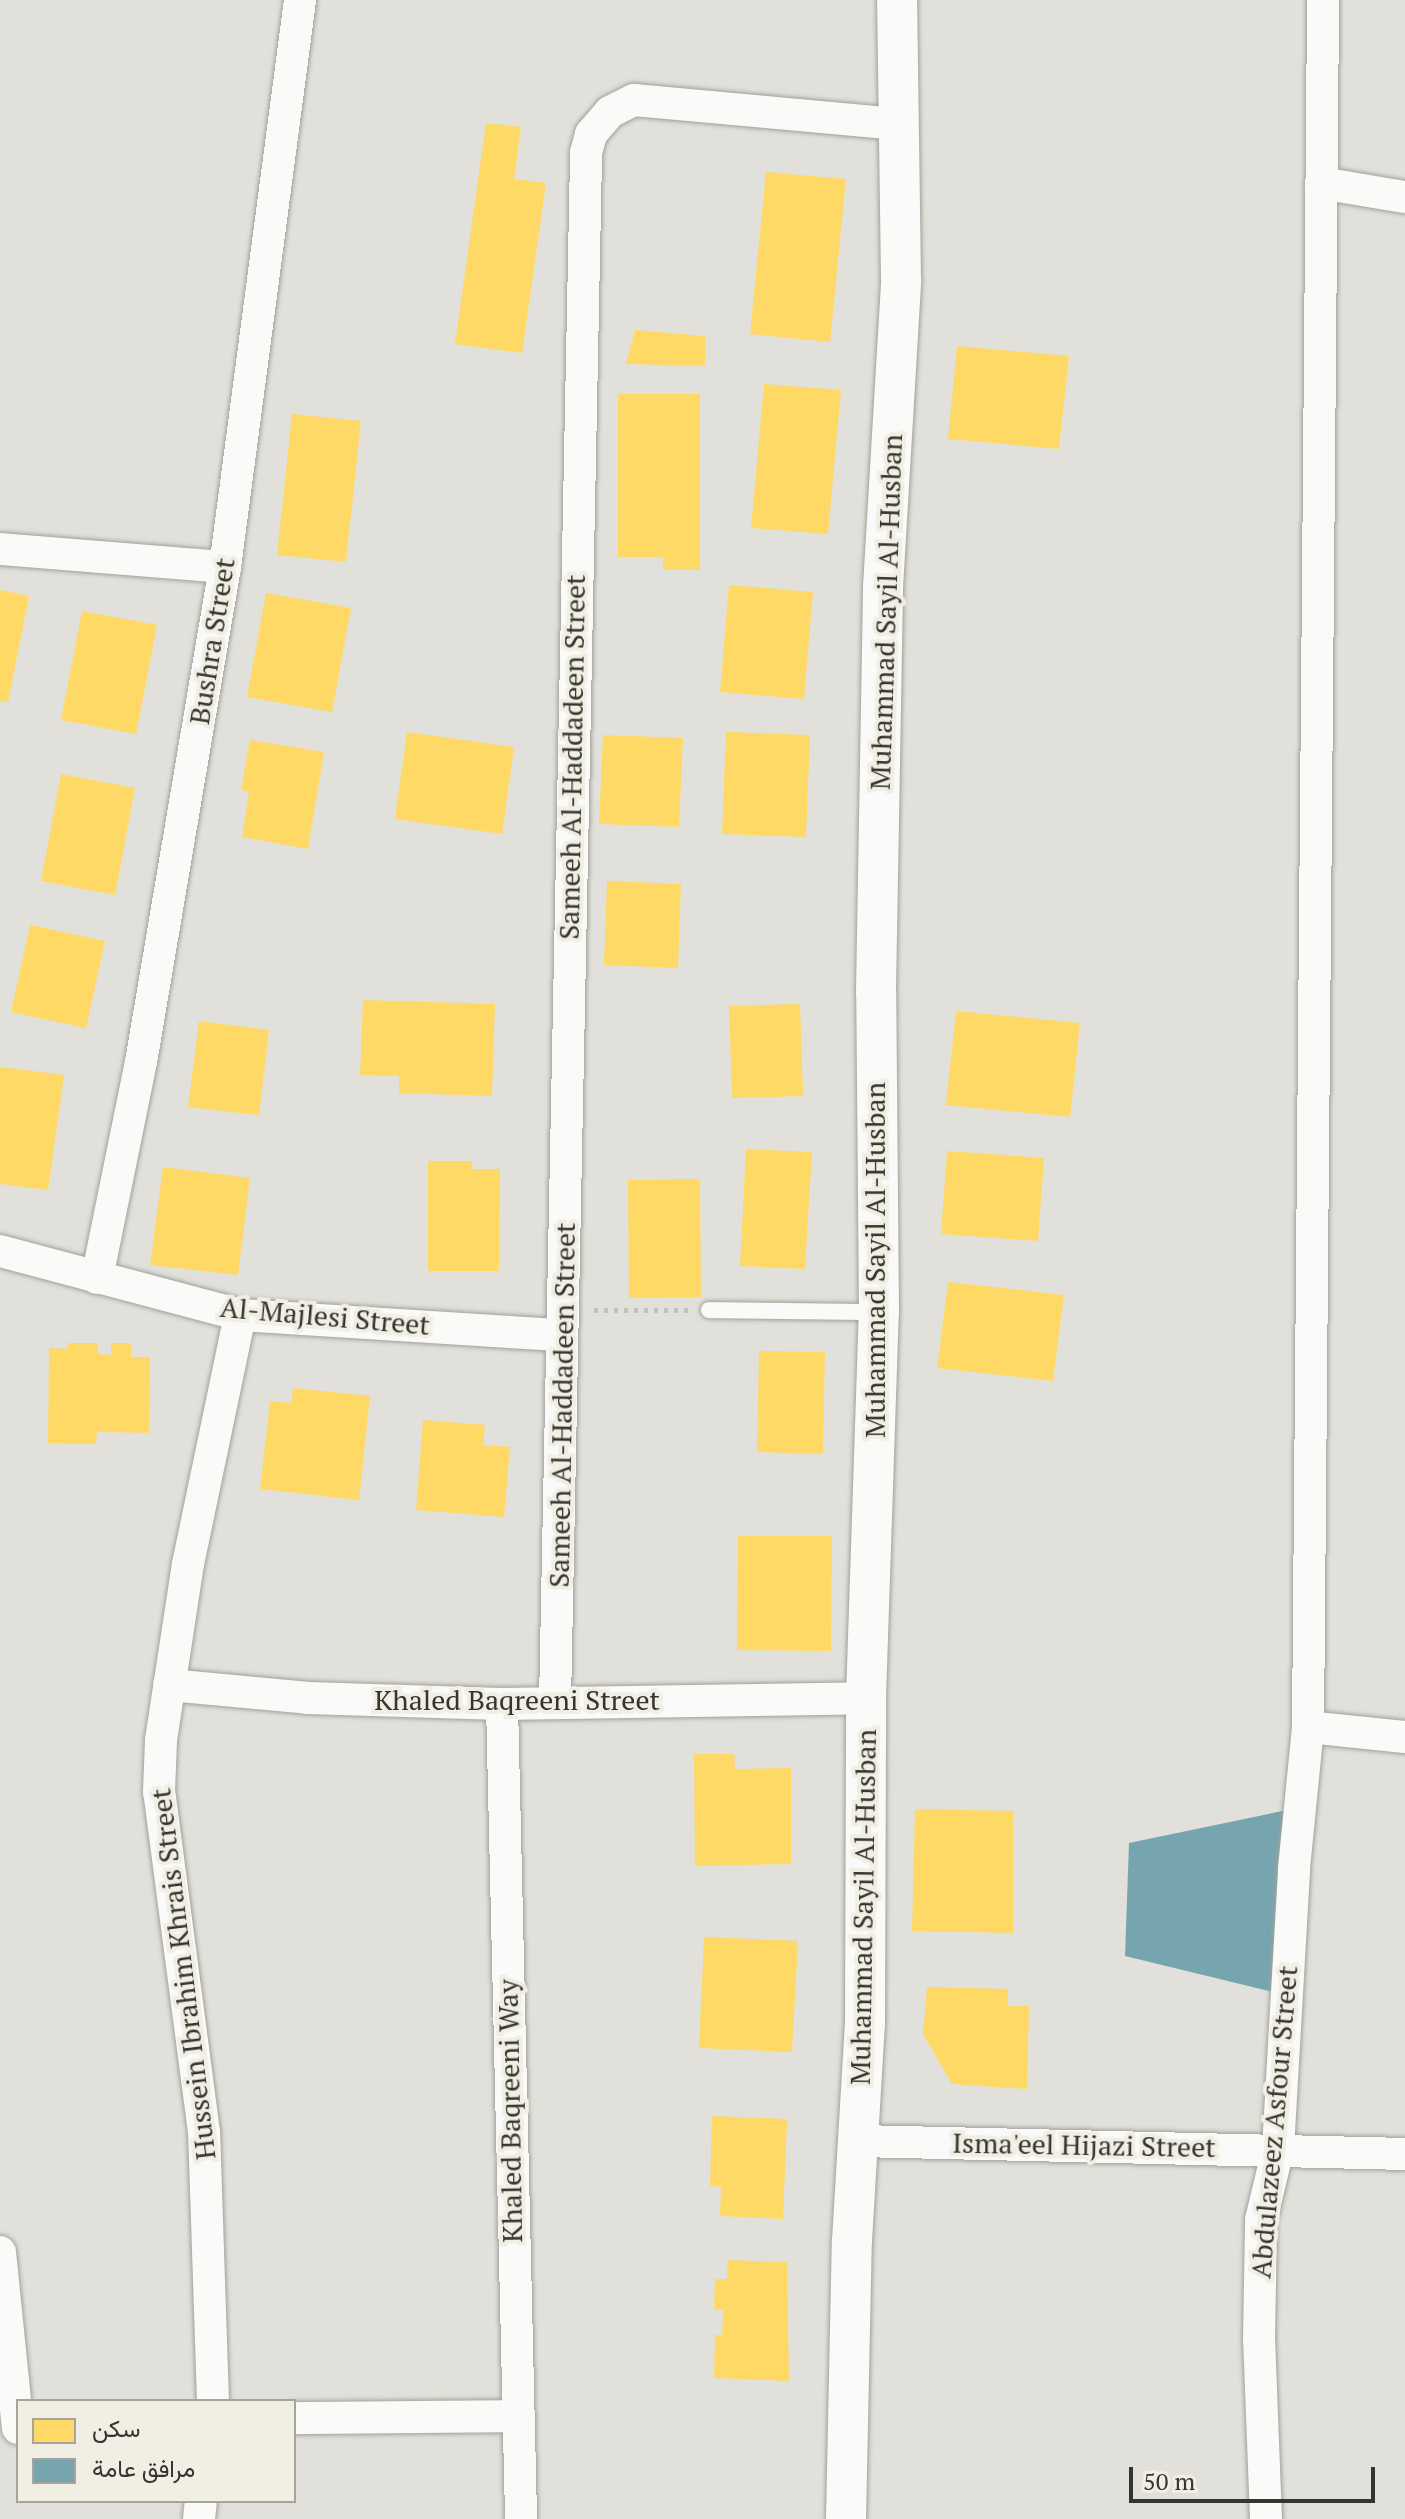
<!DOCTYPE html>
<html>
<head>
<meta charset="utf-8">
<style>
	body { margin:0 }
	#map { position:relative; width:1405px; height:2519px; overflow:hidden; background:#e1e0da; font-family:"PT Serif",Vazirmatn,serif }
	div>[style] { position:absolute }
	.homes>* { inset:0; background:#ffd966 }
	.public>* { inset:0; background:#76a5af }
	.path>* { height:5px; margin-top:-2.5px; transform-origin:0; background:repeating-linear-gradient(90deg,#c1c0be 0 4px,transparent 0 10px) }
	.roads { filter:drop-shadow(0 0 2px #a1a19c) drop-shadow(0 0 2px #a1a19c) }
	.service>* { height:16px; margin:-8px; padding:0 8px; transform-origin:8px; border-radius:8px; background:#fafaf9 }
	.minor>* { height:32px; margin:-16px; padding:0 16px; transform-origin:16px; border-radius:16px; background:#fafaf9 }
	.tertiary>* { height:40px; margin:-20px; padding:0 20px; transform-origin:20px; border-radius:20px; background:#fafaf9 }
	span { translate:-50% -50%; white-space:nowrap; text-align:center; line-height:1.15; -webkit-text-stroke:8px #f1efe4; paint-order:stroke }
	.street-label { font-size:28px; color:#353430 }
	.legend { position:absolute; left:16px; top:2399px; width:280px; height:104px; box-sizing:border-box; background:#f1efe4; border:2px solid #a6a49c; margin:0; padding:10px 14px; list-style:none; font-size:24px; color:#353430 }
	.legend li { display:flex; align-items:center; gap:16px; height:40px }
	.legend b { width:40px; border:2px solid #a6a49c }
	.scale { position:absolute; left:1129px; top:2467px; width:246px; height:36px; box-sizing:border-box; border:4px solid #353430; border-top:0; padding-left:10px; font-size:24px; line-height:28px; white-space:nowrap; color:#353430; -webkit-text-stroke:6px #f1efe4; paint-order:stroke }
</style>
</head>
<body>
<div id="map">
	<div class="homes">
		<div style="clip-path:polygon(486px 123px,521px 127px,514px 179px,546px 183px,522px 353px,455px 344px)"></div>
		<div style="clip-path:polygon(766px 172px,846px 179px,830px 342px,750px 334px)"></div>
		<div style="clip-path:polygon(635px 330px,705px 336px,705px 366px,626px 364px)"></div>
		<div style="clip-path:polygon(957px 346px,1069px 356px,1059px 449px,948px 439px)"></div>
		<div style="clip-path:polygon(764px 384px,841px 390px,828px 534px,751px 528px)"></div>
		<div style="clip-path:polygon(618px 394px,700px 394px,700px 570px,663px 570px,663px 557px,618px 557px)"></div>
		<div style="clip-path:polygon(292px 414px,361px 421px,346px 562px,277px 555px)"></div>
		<div style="clip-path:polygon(729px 585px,813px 592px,804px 699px,720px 692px)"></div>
		<div style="clip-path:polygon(0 590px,29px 596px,8px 702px,0 701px)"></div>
		<div style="clip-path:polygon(266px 593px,351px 608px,332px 712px,247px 697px)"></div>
		<div style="clip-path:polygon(82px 611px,157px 625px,136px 734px,61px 720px)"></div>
		<div style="clip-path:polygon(407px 732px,514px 747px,502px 834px,395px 819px)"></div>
		<div style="clip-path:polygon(726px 732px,810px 735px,806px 837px,722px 834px)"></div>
		<div style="clip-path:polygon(603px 735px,683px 738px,679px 827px,599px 824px)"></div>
		<div style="clip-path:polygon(250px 740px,324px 752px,308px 849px,242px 837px,249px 792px,241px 790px)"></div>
		<div style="clip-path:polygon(61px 774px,135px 788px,115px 895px,41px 881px)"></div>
		<div style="clip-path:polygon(607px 881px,681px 884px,678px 968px,604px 965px)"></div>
		<div style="clip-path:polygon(30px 925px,105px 941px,86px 1028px,11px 1012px)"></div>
		<div style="clip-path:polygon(363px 1000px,495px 1004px,492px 1096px,399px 1093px,399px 1076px,360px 1075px)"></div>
		<div style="clip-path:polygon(800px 1004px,803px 1096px,732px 1098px,729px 1006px)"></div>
		<div style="clip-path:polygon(956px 1011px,1080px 1023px,1070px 1117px,946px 1105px)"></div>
		<div style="clip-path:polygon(199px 1021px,269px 1030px,259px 1115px,188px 1107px)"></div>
		<div style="clip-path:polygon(0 1067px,64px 1075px,48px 1190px,0 1184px)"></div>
		<div style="clip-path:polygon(746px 1149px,812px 1152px,805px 1269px,740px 1266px)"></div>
		<div style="clip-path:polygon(947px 1151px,1044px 1158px,1038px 1241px,941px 1234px)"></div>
		<div style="clip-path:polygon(428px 1161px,472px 1161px,472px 1169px,500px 1169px,499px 1271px,428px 1271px)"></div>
		<div style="clip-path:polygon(163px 1167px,250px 1178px,238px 1275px,150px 1265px)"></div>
		<div style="clip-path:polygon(700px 1179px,701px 1297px,629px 1298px,628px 1180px)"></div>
		<div style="clip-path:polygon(948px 1282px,1064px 1295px,1053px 1381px,937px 1368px)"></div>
		<div style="clip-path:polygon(68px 1343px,98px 1343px,98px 1354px,111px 1355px,111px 1343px,131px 1343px,131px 1357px,150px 1357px,149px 1433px,97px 1432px,96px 1444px,48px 1443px,49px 1348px,68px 1349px)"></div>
		<div style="clip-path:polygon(759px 1351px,825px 1352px,823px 1454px,757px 1452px)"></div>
		<div style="clip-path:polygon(293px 1388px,370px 1396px,359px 1500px,260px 1489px,270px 1401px,291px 1403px)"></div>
		<div style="clip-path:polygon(423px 1420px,485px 1425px,483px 1445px,510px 1447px,504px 1517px,416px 1510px)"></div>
		<div style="clip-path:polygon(738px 1536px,832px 1536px,831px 1651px,737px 1650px)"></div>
		<div style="clip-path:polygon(694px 1754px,734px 1754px,735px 1769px,791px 1768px,791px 1864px,695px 1866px)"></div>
		<div style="clip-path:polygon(915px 1809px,1013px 1811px,1013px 1933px,912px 1931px)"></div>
		<div style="clip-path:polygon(704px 1937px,798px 1941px,792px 2052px,699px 2048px)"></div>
		<div style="clip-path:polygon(927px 1987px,1008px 1989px,1008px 2006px,1029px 2006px,1027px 2089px,952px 2084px,923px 2034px)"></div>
		<div style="clip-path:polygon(712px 2116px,787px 2119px,783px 2219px,720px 2216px,721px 2187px,710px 2186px)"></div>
		<div style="clip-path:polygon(728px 2260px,787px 2262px,789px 2381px,714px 2378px,715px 2335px,722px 2335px,723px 2310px,714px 2310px,715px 2279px,727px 2279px)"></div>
	</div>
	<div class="public">
		<div style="clip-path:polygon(1292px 1809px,1281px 1994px,1125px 1956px,1129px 1843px)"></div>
	</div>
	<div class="path">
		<div style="left:594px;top:1310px;width:94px"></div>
	</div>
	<div class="roads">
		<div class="service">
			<div style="left:709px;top:1310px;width:169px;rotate:0.7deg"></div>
		</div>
		<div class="minor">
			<div style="left:1321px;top:183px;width:85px;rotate:9.5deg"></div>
			<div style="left:0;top:549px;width:226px;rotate:4.6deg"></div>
			<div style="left:0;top:1251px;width:248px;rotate:14.9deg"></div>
			<div style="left:240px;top:1315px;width:322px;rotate:3.6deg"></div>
			<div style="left:97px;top:1278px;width:220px;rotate:-78.5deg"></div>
			<div style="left:141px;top:1062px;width:502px;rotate:-80.37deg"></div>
			<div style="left:225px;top:567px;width:572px;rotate:-82.46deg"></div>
			<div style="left:169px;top:1685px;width:140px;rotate:5.3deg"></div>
			<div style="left:308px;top:1698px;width:194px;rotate:1.8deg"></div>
			<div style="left:502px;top:1704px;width:364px;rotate:-0.9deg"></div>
			<div style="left:555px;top:1702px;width:1549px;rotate:-88.85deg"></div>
			<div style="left:586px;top:153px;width:20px;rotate:-75deg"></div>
			<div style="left:591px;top:134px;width:29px;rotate:-49deg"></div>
			<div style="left:610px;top:112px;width:27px;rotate:-27deg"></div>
			<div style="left:634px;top:100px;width:266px;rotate:5.2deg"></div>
			<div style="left:502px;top:1704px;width:815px;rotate:88.66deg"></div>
			<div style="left:1308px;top:1727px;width:98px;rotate:5.9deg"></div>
			<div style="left:859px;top:2141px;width:546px;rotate:1.36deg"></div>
			<div style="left:0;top:2252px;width:177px;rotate:84.2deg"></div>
			<div style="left:213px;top:2401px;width:269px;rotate:-91.9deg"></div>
			<div style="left:204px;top:2132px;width:343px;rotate:-97.5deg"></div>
			<div style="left:159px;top:1792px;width:52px;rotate:-87.8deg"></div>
			<div style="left:161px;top:1740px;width:178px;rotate:-81.3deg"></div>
			<div style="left:188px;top:1564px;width:254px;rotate:-78.2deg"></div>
			<div style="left:294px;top:2418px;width:222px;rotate:-0.5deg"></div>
			<div style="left:199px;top:2519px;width:18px;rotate:-84deg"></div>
			<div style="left:1266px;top:2519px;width:180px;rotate:-92.2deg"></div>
			<div style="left:1259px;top:2339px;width:119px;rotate:-89deg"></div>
			<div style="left:1261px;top:2220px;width:73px;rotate:-76.5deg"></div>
			<div style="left:1278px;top:2149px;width:281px;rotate:-86.7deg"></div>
			<div style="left:1294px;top:1868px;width:142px;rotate:-84.3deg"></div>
			<div style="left:1308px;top:1727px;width:1727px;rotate:-89.5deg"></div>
		</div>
		<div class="tertiary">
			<div style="left:846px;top:2519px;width:278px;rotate:-88.8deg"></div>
			<div style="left:852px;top:2241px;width:216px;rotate:-86.6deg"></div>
			<div style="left:865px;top:2025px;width:327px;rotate:-89.8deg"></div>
			<div style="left:866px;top:1698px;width:386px;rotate:-88.1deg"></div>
			<div style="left:879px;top:1312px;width:320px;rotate:-90.5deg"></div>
			<div style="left:876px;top:992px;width:405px;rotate:-89deg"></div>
			<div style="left:883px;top:587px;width:308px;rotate:-86.6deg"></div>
			<div style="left:901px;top:280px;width:280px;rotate:-90.8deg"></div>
		</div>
	</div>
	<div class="street-label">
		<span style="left:886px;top:612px;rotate:-88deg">Muhammad Sayil Al-Husban</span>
		<span style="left:212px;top:641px;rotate:-81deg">Bushra Street</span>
		<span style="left:572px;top:757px;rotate:-89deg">Sameeh Al-Haddadeen Street</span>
		<span style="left:875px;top:1260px;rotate:-90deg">Muhammad Sayil Al-Husban</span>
		<span style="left:325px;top:1316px;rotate:5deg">Al-Majlesi Street</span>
		<span style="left:562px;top:1405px;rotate:-89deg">Sameeh Al-Haddadeen Street</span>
		<span style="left:517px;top:1700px">Khaled Baqreeni Street</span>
		<span style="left:863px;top:1907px;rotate:-89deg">Muhammad Sayil Al-Husban</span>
		<span style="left:183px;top:1974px;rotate:-97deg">Hussein Ibrahim Khrais Street</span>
		<span style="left:510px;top:2111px;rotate:-91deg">Khaled Baqreeni Way</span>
		<span style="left:1274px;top:2122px;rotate:-85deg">Abdulazeez Asfour Street</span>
		<span style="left:1084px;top:2145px;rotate:1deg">Isma'eel Hijazi Street</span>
	</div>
	<ul class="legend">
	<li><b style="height:22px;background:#ffd966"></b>سكن</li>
	<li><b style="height:22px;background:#76a5af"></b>مرافق عامة</li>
	</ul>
	<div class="scale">50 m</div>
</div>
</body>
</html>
